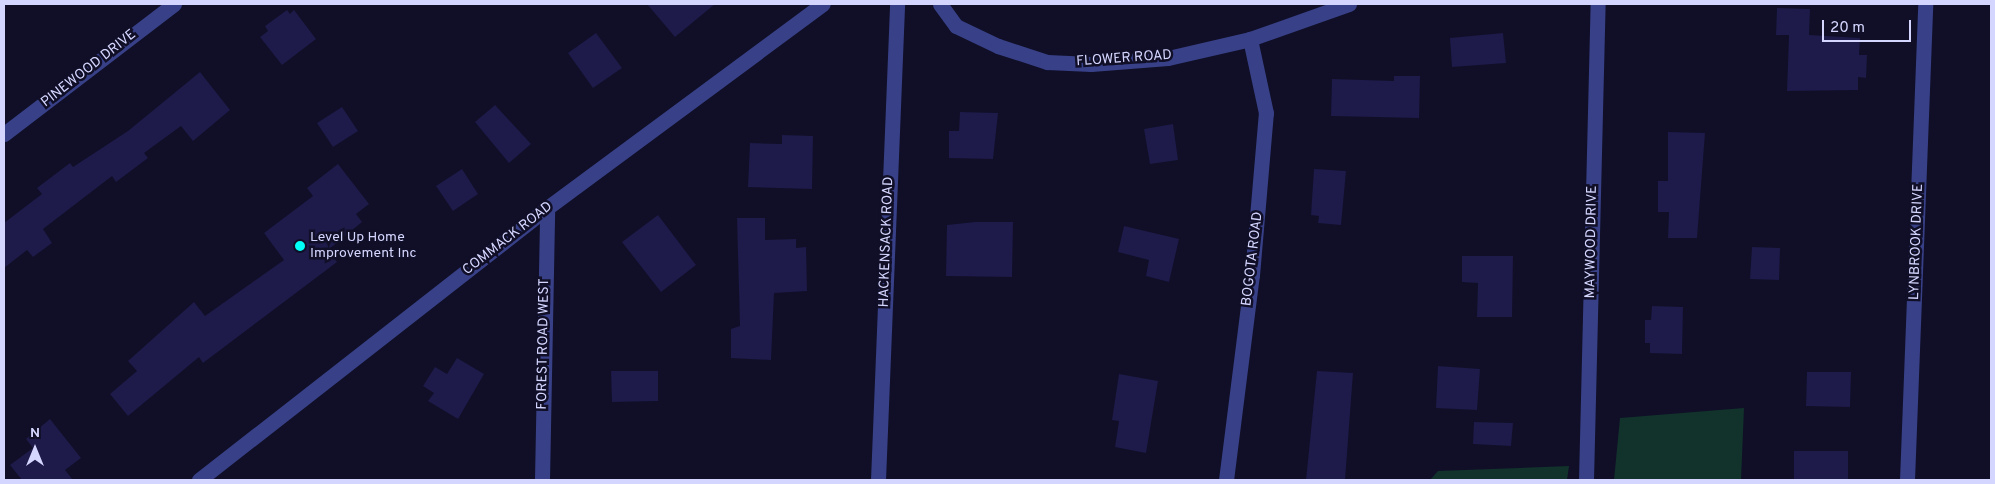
<!DOCTYPE html>
<html>
<head>
<meta charset="utf-8">
<style>
	body { margin:0 }
	#map { position:relative; width:1995px; height:484px; overflow:hidden; background:#100f27; font-family:Overpass,sans-serif }
	div>[style] { position:absolute }
	.green>* { inset:0; background:#12322c }
	.building>* { inset:0; background:#1e1a49 }
	.street>* { height:15px; margin:-7.5px; padding:0 7.5px; transform-origin:7.5px; border-radius:7.5px; background:#384088 }
	.dots>* { width:14px; height:14px; translate:-50% -50%; box-sizing:border-box; border:2px solid #100f27; border-radius:50% }
	span { translate:-50% -50%; white-space:nowrap; text-align:center; line-height:1.15; -webkit-text-stroke:5px #100f27; paint-order:stroke }
	.street-label { font-size:14px; color:#d5d6ff }
	.poi-label { font-size:14px; color:#d5d6ff }
	.left { translate:0 -50%; text-align:left }
	.frame { position:absolute; inset:0; border:5px solid #d5d6ff; pointer-events:none }
	.north { position:absolute; left:10px; top:424px; width:50px; height:50px; -webkit-text-stroke:4px #100f27; paint-order:stroke; rotate:0deg; font-size:14px; font-weight:700; line-height:20px; text-align:center; color:#d5d6ff }
	.north::after { content:''; display:block; margin:auto; width:18px; height:22px; background:#d5d6ff; clip-path:polygon(50% 0,100% 100%,50% 72%,0 100%) }
	.scale { position:absolute; left:1822px; top:20px; width:89px; height:22px; box-sizing:border-box; border:2px solid #d5d6ff; border-top:0; padding-left:6px; font-size:15px; line-height:18px; white-space:nowrap; color:#d5d6ff; -webkit-text-stroke:4px #100f27; paint-order:stroke }
</style>
</head>
<body>
<div id="map">
	<div class="green">
		<div style="clip-path:polygon(1744px 408px,1741px 480px,1614px 480px,1620px 418px)"></div>
		<div style="clip-path:polygon(1569px 466px,1567px 480px,1430px 480px,1438px 471px)"></div>
	</div>
	<div class="building">
		<div style="clip-path:polygon(647px 4px,715px 4px,675px 37px)"></div>
		<div style="clip-path:polygon(1777px 8px,1810px 9px,1809px 35px,1860px 38px,1859px 55px,1867px 55px,1866px 78px,1858px 77px,1858px 90px,1787px 91px,1789px 35px,1776px 35px)"></div>
		<div style="clip-path:polygon(287px 10px,290px 14px,294px 10px,316px 39px,282px 65px,260px 37px,268px 31px,265px 26px)"></div>
		<div style="clip-path:polygon(596px 33px,622px 68px,593px 88px,568px 53px)"></div>
		<div style="clip-path:polygon(1503px 33px,1506px 63px,1452px 67px,1450px 38px)"></div>
		<div style="clip-path:polygon(200px 72px,230px 110px,193px 141px,181px 126px,144px 153px,148px 158px,116px 182px,112px 176px,43px 229px,52px 243px,33px 257px,27px 250px,4px 268px,4px 223px,42px 194px,37px 188px,70px 163px,73px 167px,128px 131px)"></div>
		<div style="clip-path:polygon(1394px 76px,1420px 76px,1419px 118px,1331px 116px,1332px 79px,1394px 81px)"></div>
		<div style="clip-path:polygon(495px 105px,531px 144px,509px 163px,475px 122px)"></div>
		<div style="clip-path:polygon(342px 107px,358px 131px,333px 147px,317px 123px)"></div>
		<div style="clip-path:polygon(960px 112px,998px 113px,993px 159px,949px 158px,949px 131px,959px 131px)"></div>
		<div style="clip-path:polygon(1173px 124px,1178px 160px,1150px 164px,1144px 129px)"></div>
		<div style="clip-path:polygon(1668px 132px,1705px 133px,1697px 238px,1668px 238px,1669px 212px,1658px 212px,1658px 181px,1668px 181px)"></div>
		<div style="clip-path:polygon(782px 135px,813px 136px,812px 189px,748px 187px,750px 143px,782px 144px)"></div>
		<div style="clip-path:polygon(338px 164px,369px 204px,356px 214px,362px 222px,328px 250px,337px 262px,203px 363px,199px 357px,128px 416px,110px 394px,137px 371px,128px 361px,194px 302px,205px 316px,284px 260px,264px 233px,313px 196px,307px 188px)"></div>
		<div style="clip-path:polygon(462px 169px,478px 194px,453px 211px,436px 186px)"></div>
		<div style="clip-path:polygon(1314px 169px,1346px 171px,1341px 225px,1318px 223px,1319px 216px,1311px 215px)"></div>
		<div style="clip-path:polygon(658px 215px,696px 265px,661px 292px,622px 242px)"></div>
		<div style="clip-path:polygon(737px 218px,765px 218px,765px 240px,796px 239px,796px 248px,806px 247px,807px 291px,774px 293px,771px 360px,731px 358px,731px 329px,740px 326px)"></div>
		<div style="clip-path:polygon(975px 222px,1013px 222px,1012px 277px,946px 276px,947px 225px)"></div>
		<div style="clip-path:polygon(1124px 226px,1179px 239px,1169px 282px,1146px 276px,1149px 260px,1118px 252px)"></div>
		<div style="clip-path:polygon(1752px 247px,1780px 248px,1779px 280px,1750px 279px)"></div>
		<div style="clip-path:polygon(1462px 256px,1513px 256px,1512px 317px,1477px 317px,1478px 283px,1462px 282px)"></div>
		<div style="clip-path:polygon(1652px 306px,1683px 307px,1682px 354px,1650px 353px,1650px 343px,1645px 343px,1645px 320px,1651px 320px)"></div>
		<div style="clip-path:polygon(457px 358px,484px 374px,458px 419px,428px 401px,434px 393px,423px 386px,435px 367px,447px 374px)"></div>
		<div style="clip-path:polygon(1438px 366px,1480px 369px,1477px 410px,1436px 408px)"></div>
		<div style="clip-path:polygon(611px 371px,658px 371px,658px 401px,612px 402px)"></div>
		<div style="clip-path:polygon(1317px 371px,1353px 373px,1345px 480px,1306px 480px)"></div>
		<div style="clip-path:polygon(1807px 372px,1851px 372px,1850px 407px,1806px 406px)"></div>
		<div style="clip-path:polygon(1119px 374px,1158px 381px,1146px 453px,1115px 447px,1119px 421px,1112px 420px)"></div>
		<div style="clip-path:polygon(50px 419px,81px 458px,65px 470px,73px 480px,22px 480px,10px 465px,33px 448px,26px 439px)"></div>
		<div style="clip-path:polygon(1474px 422px,1513px 423px,1511px 446px,1473px 444px)"></div>
		<div style="clip-path:polygon(1794px 451px,1848px 451px,1848px 480px,1794px 480px)"></div>
	</div>
	<div class="street">
		<div style="left:940px;top:4px;width:27px;rotate:54deg"></div>
		<div style="left:956px;top:26px;width:47px;rotate:25.5deg"></div>
		<div style="left:998px;top:46px;width:52px;rotate:18.1deg"></div>
		<div style="left:1047px;top:62px;width:44px;rotate:2.6deg"></div>
		<div style="left:1091px;top:64px;width:77px;rotate:-4.5deg"></div>
		<div style="left:1168px;top:58px;width:84px;rotate:-13deg"></div>
		<div style="left:1250px;top:39px;width:105px;rotate:-19.5deg"></div>
		<div style="left:4px;top:134px;width:214px;rotate:-37.4deg"></div>
		<div style="left:199px;top:480px;width:442px;rotate:-38deg"></div>
		<div style="left:547px;top:208px;width:343px;rotate:-36.5deg"></div>
		<div style="left:542px;top:480px;width:272px;rotate:-88.9deg"></div>
		<div style="left:878px;top:480px;width:476px;rotate:-87.7deg"></div>
		<div style="left:1226px;top:480px;width:207px;rotate:-82.8deg"></div>
		<div style="left:1252px;top:275px;width:163px;rotate:-85.1deg"></div>
		<div style="left:1266px;top:113px;width:76px;rotate:-102.2deg"></div>
		<div style="left:1586px;top:480px;width:476px;rotate:-88.6deg"></div>
		<div style="left:1907px;top:480px;width:476px;rotate:-87.8deg"></div>
	</div>
	<div class="dots">
		<div style="left:300px;top:246px;background:#01fff8"></div>
	</div>
	<div class="street-label">
		<span style="left:1124px;top:59px;rotate:-4deg">FLOWER ROAD</span>
		<span style="left:89px;top:69px;rotate:-38deg">PINEWOOD DRIVE</span>
		<span style="left:508px;top:239px;rotate:-38deg">COMMACK ROAD</span>
		<span style="left:887px;top:242px;rotate:-88deg">HACKENSACK ROAD</span>
		<span style="left:1592px;top:242px;rotate:-89deg">MAYWOOD DRIVE</span>
		<span style="left:1917px;top:242px;rotate:-88deg">LYNBROOK DRIVE</span>
		<span style="left:1253px;top:259px;rotate:-83deg">BOGOTA ROAD</span>
		<span style="left:544px;top:344px;rotate:-89deg">FOREST ROAD WEST</span>
	</div>
	<div class="poi-label">
		<span class="left" style="left:310px;top:246px">Level Up Home<br>Improvement Inc</span>
	</div>
	<div class="frame"></div>
	<div class="north">N</div>
	<div class="scale">20 m</div>
</div>
</body>
</html>
